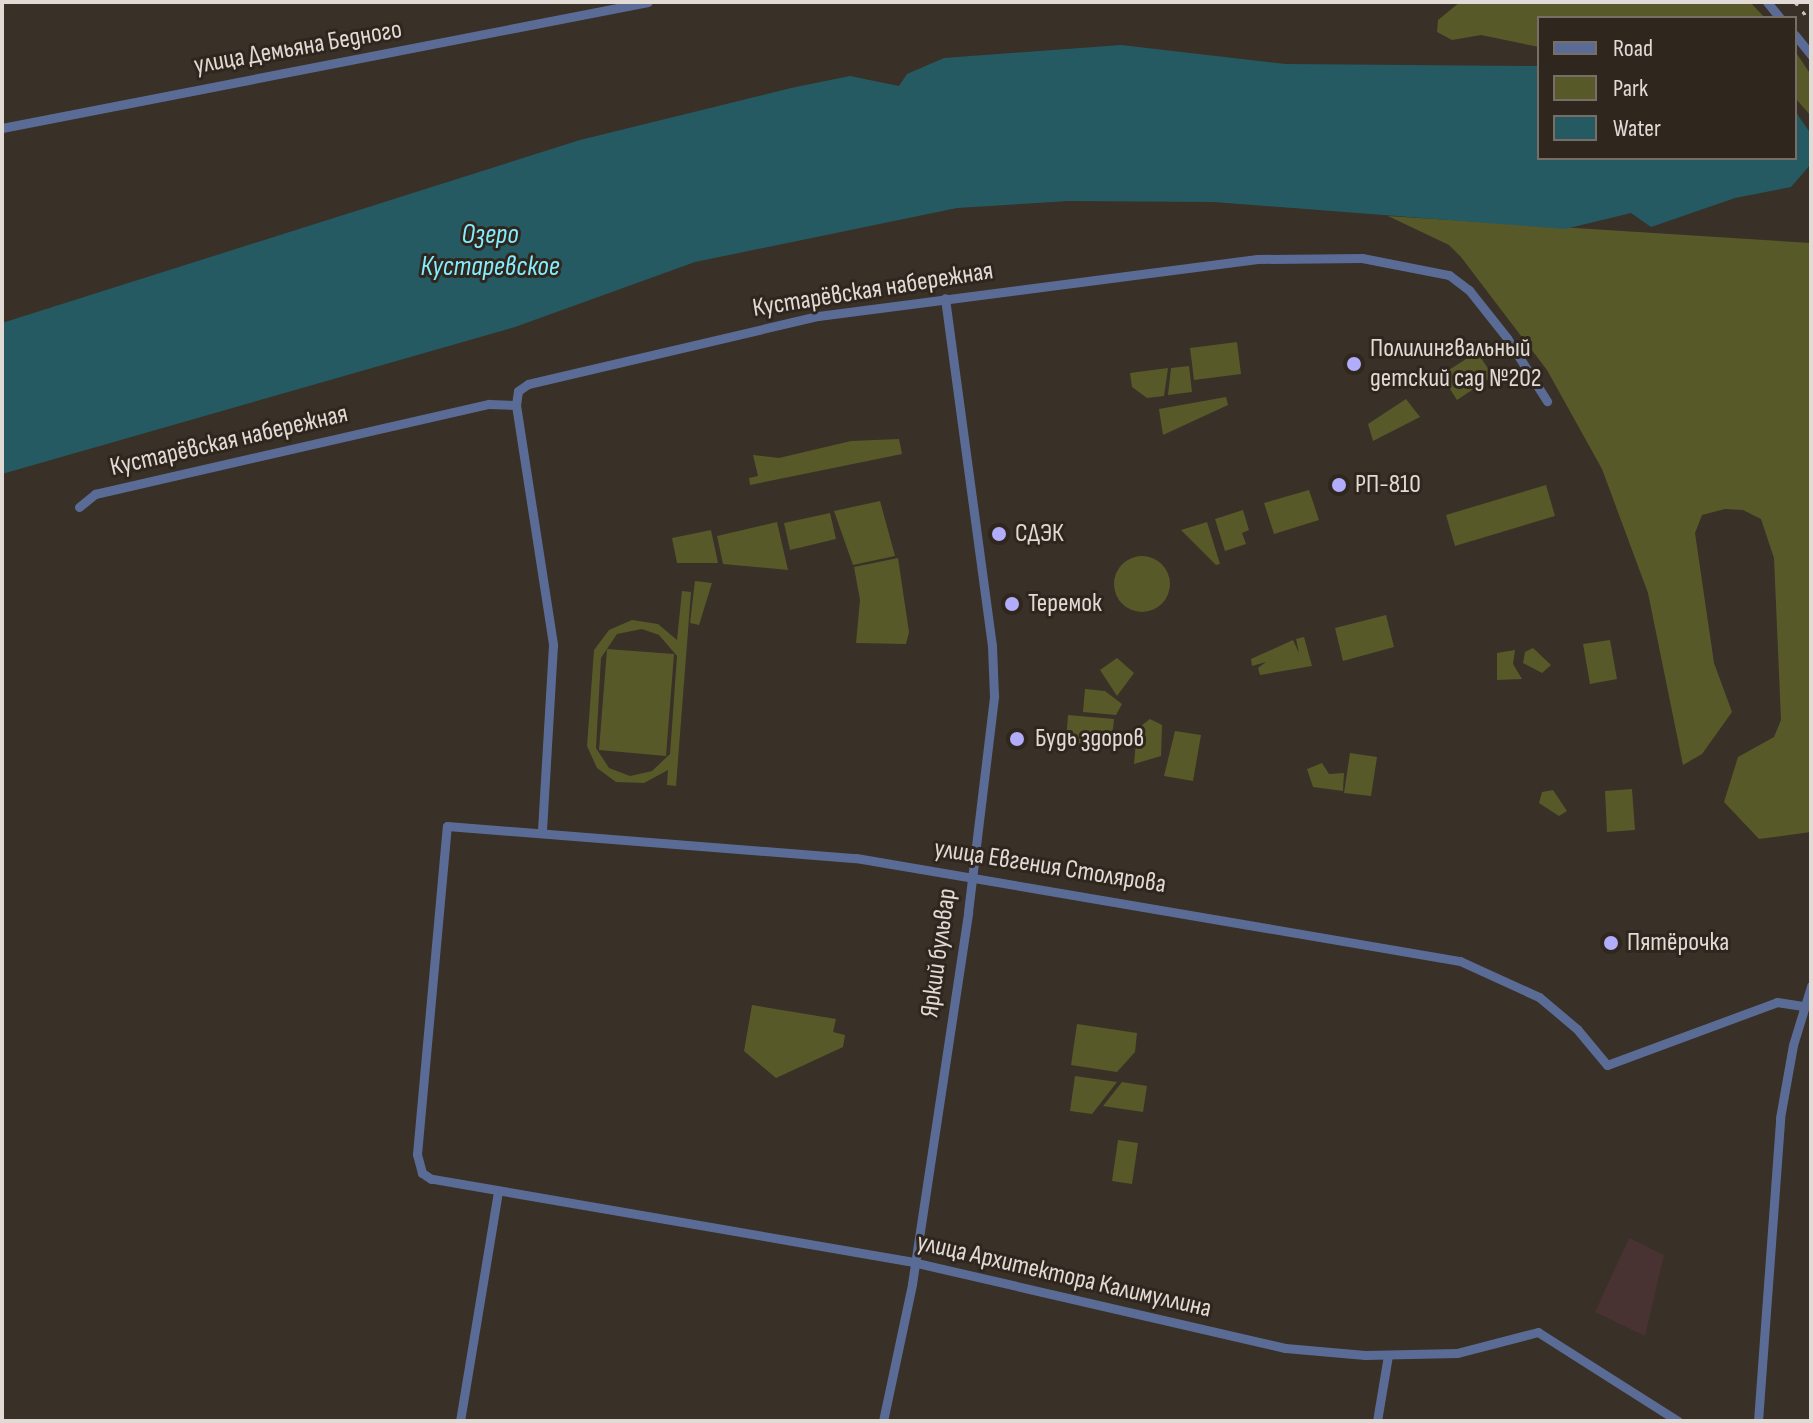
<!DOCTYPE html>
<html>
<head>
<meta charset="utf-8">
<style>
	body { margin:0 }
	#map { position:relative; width:1813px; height:1423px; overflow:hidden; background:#393028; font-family:"Sofia Sans Condensed",sans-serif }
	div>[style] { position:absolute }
	.industrial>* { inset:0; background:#483332 }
	.green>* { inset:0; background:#575928 }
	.round { border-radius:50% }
	.water>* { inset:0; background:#255a63 }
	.street>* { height:9px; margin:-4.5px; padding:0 4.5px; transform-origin:4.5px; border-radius:4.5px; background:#5a6c96 }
	.rail>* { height:3px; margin-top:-1.5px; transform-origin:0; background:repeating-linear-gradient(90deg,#c8c1bb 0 4px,transparent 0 12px) }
	.dots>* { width:22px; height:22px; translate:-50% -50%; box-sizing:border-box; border:4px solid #2f261e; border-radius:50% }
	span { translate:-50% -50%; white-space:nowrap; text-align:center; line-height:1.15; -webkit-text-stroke:6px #2f261e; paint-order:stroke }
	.street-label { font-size:26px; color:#e1dad5 }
	.poi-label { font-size:26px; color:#e1dad5 }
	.left { translate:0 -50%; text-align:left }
	.water-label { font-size:28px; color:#83ecfe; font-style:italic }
	.frame { position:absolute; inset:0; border:4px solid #e1dad5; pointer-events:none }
	.legend { position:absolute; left:1537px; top:16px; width:260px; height:144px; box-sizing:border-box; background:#2f261e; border:2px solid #766e67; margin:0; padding:10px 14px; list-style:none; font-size:24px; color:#e1dad5 }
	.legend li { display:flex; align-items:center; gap:16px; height:40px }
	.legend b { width:40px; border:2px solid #766e67 }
</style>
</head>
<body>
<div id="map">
	<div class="industrial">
		<div style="clip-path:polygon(1629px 1238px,1664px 1255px,1645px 1336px,1595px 1312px)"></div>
	</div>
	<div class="green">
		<div style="clip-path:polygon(1460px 2px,1750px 2px,1765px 18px,1539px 18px,1539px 47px,1481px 35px,1452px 40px,1437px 32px,1438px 20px)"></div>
		<div style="clip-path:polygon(1795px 51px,1811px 75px,1811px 116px,1795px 98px)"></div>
		<div style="clip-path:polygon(1388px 216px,1811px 243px,1811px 832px,1759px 839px,1724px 802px,1738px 757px,1774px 737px,1781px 720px,1774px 558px,1761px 519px,1743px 510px,1725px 509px,1702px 515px,1695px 533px,1714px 663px,1732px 712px,1702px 754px,1683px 765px,1648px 593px,1602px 469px,1547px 370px,1461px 257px,1449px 245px)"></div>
		<div style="clip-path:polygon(1237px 342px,1241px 374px,1194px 380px,1190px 348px)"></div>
		<div style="clip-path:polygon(1477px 352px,1493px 376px,1457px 400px,1441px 375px)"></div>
		<div style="clip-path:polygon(1189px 366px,1192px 392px,1168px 395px,1171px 368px)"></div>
		<div style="clip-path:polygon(1168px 368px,1164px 396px,1147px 398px,1132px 387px,1130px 373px)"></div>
		<div style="clip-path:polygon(1226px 397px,1228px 405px,1163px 435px,1159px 409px)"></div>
		<div style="clip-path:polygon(1406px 399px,1420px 417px,1373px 441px,1368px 424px)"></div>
		<div style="clip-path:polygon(899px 439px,902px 454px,750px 485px,749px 478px,758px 476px,753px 455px,779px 458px,851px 441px)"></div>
		<div style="clip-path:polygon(1546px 485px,1555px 516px,1455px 546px,1446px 515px)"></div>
		<div style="clip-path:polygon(1309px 490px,1319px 520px,1274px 534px,1264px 503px)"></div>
		<div style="clip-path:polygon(880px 501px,895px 556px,853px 565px,834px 511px)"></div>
		<div style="clip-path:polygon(1243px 510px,1249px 530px,1242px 533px,1246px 544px,1225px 551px,1215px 519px)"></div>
		<div style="clip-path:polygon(830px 513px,836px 539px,790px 550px,784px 523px)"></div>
		<div style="clip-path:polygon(777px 522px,788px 570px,723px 564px,717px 536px)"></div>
		<div style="clip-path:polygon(1207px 522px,1220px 564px,1216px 565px,1181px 530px)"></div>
		<div style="clip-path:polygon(711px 530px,718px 563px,677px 563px,672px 538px)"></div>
		<div class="round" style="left:1114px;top:556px;width:56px;height:56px"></div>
		<div style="clip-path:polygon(898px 558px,909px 632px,906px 644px,856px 643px,860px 600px,854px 567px)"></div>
		<div style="clip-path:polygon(695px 581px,712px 583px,699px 625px,690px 623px)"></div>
		<div style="clip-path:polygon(evenodd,682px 591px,691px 592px,676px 786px,667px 785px,668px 770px,644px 783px,616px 782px,597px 768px,587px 746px,594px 650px,609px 630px,632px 620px,658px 624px,677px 640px,682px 591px,642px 629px,659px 635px,677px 656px,670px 754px,652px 771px,630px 776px,609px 768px,596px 748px,601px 658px,617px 634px,642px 629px)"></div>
		<div style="clip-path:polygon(1386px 615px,1394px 647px,1343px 661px,1335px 628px)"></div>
		<div style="clip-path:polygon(1304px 637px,1312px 666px,1260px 675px,1258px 668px,1266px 662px,1252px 666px,1251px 659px,1293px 640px,1299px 653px,1296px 639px)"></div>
		<div style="clip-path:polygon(1610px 640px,1617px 679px,1590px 684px,1583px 644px)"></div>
		<div style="clip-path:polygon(1533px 648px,1551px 665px,1542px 673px,1523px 663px,1525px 652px)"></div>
		<div style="clip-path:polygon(607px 649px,674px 654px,666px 756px,599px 750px)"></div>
		<div style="clip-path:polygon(1515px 650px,1513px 664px,1522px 679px,1497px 680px,1497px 653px)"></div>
		<div style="clip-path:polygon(1117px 658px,1134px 673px,1117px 696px,1100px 670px)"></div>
		<div style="clip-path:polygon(1085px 689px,1105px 691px,1122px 704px,1116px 715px,1083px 712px)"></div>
		<div style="clip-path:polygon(1068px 715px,1114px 719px,1111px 746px,1066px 742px)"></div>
		<div style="clip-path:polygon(1150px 719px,1162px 725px,1161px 756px,1134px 764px,1137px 729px)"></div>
		<div style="clip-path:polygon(1175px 731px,1201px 735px,1193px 781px,1164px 776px)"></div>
		<div style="clip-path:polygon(1350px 753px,1377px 757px,1371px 796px,1344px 793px)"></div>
		<div style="clip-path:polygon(1322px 763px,1329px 774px,1344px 773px,1343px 791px,1313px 787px,1307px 769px)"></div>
		<div style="clip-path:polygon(1632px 789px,1635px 830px,1607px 832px,1605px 791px)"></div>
		<div style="clip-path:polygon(1553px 790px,1567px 811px,1559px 816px,1539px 803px,1542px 792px)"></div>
		<div style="clip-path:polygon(752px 1005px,836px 1019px,833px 1032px,845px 1035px,843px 1047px,776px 1078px,744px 1051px)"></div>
		<div style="clip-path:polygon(1077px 1024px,1137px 1033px,1135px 1052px,1117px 1072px,1071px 1065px)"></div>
		<div style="clip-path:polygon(1075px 1076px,1117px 1082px,1092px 1114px,1070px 1111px)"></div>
		<div style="clip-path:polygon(1122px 1082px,1147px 1086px,1143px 1112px,1103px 1106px)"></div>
		<div style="clip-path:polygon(1118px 1140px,1138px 1143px,1132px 1184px,1112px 1181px)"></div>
	</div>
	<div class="water">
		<div style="clip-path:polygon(1121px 45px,1286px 64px,1539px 66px,1539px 158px,1795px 158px,1795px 111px,1811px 134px,1811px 164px,1791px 187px,1735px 198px,1651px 227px,1631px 213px,1565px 229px,1214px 202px,1068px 201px,957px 208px,695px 262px,515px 327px,2px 474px,2px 323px,580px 140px,791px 88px,850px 76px,899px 86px,907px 74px,944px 58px)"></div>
	</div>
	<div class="street">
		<div style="left:1767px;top:2px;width:21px;rotate:51deg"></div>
		<div style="left:1795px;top:35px;width:26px;rotate:51deg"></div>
		<div style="left:2px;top:128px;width:658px;rotate:-11.04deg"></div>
		<div style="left:516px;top:405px;width:243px;rotate:81.2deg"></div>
		<div style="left:553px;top:645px;width:186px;rotate:93.4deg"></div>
		<div style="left:79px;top:507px;width:21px;rotate:-39deg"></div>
		<div style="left:95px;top:494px;width:404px;rotate:-12.9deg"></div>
		<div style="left:489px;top:404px;width:27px;rotate:2deg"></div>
		<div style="left:516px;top:405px;width:14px;rotate:-82deg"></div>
		<div style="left:518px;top:391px;width:12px;rotate:-35deg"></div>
		<div style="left:528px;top:384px;width:298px;rotate:-13.2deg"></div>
		<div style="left:818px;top:316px;width:443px;rotate:-7.4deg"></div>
		<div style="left:1257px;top:259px;width:105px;rotate:-0.5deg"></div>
		<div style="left:1362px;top:258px;width:89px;rotate:11.1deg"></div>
		<div style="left:1449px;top:275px;width:25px;rotate:37deg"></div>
		<div style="left:1469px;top:290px;width:61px;rotate:51.6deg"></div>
		<div style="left:1507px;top:338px;width:75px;rotate:57.6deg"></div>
		<div style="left:460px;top:1421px;width:233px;rotate:-80.6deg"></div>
		<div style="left:883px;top:1421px;width:140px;rotate:-78deg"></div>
		<div style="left:912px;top:1284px;width:376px;rotate:-81.4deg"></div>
		<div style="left:968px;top:912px;width:218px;rotate:-83.1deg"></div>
		<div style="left:994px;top:696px;width:50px;rotate:-92.3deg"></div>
		<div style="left:992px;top:646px;width:351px;rotate:-97.7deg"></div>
		<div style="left:1377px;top:1421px;width:67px;rotate:-80.5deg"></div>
		<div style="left:1678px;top:1421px;width:166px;rotate:-147.6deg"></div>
		<div style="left:1538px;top:1332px;width:84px;rotate:165.5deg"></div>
		<div style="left:1457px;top:1353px;width:92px;rotate:178.8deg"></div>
		<div style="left:1365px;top:1355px;width:80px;rotate:-175deg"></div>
		<div style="left:1285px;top:1348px;width:387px;rotate:-167deg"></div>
		<div style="left:908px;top:1261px;width:484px;rotate:-170.2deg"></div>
		<div style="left:431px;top:1179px;width:11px;rotate:-146deg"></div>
		<div style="left:422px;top:1173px;width:20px;rotate:-105deg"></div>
		<div style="left:417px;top:1154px;width:329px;rotate:-84.8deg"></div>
		<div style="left:447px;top:826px;width:410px;rotate:4.5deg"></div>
		<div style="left:856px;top:858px;width:613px;rotate:9.68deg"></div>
		<div style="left:1460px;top:961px;width:87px;rotate:24.5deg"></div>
		<div style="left:1539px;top:997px;width:50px;rotate:40.1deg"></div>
		<div style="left:1577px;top:1029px;width:47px;rotate:50.2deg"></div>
		<div style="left:1607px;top:1065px;width:181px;rotate:-20.3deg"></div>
		<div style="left:1777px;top:1002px;width:26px;rotate:9deg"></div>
		<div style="left:1758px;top:1421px;width:304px;rotate:-85.8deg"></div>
		<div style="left:1780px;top:1118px;width:74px;rotate:-79.9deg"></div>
		<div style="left:1793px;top:1045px;width:62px;rotate:-73deg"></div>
	</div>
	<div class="rail">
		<div style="left:1795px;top:2px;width:26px;rotate:51deg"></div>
	</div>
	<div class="dots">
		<div style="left:1354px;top:364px;background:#b1adfa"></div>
		<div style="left:1339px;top:485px;background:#b1adfa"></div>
		<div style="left:999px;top:534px;background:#b1adfa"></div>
		<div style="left:1012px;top:604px;background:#b1adfa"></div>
		<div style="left:1017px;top:739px;background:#b1adfa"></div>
		<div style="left:1611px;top:943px;background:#b1adfa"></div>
	</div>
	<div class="street-label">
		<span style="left:298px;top:48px;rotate:-10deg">улица Демьяна Бедного</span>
		<span style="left:873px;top:290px;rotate:-9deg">Кустарёвская набережная</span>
		<span style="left:229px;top:441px;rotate:-13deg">Кустарёвская набережная</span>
		<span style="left:1050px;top:867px;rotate:9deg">улица Евгения Столярова</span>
		<span style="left:939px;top:953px;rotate:-82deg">Яркий бульвар</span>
		<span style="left:1064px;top:1276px;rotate:13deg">улица Архитектора Калимуллина</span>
	</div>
	<div class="poi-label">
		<span class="left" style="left:1370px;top:364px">Полилингвальный<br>детский сад №202</span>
		<span class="left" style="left:1355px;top:485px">РП-810</span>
		<span class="left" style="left:1015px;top:534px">СДЭК</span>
		<span class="left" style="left:1028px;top:604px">Теремок</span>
		<span class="left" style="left:1035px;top:739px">Будь здоров</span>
		<span class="left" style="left:1627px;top:943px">Пятёрочка</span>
	</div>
	<div class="water-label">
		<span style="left:490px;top:251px">Озеро<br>Кустаревское</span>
	</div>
	<div class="frame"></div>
	<ul class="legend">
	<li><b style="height:10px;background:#5a6c96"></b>Road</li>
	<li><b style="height:22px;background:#575928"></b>Park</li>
	<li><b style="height:22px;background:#255a63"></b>Water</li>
	</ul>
</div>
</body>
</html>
